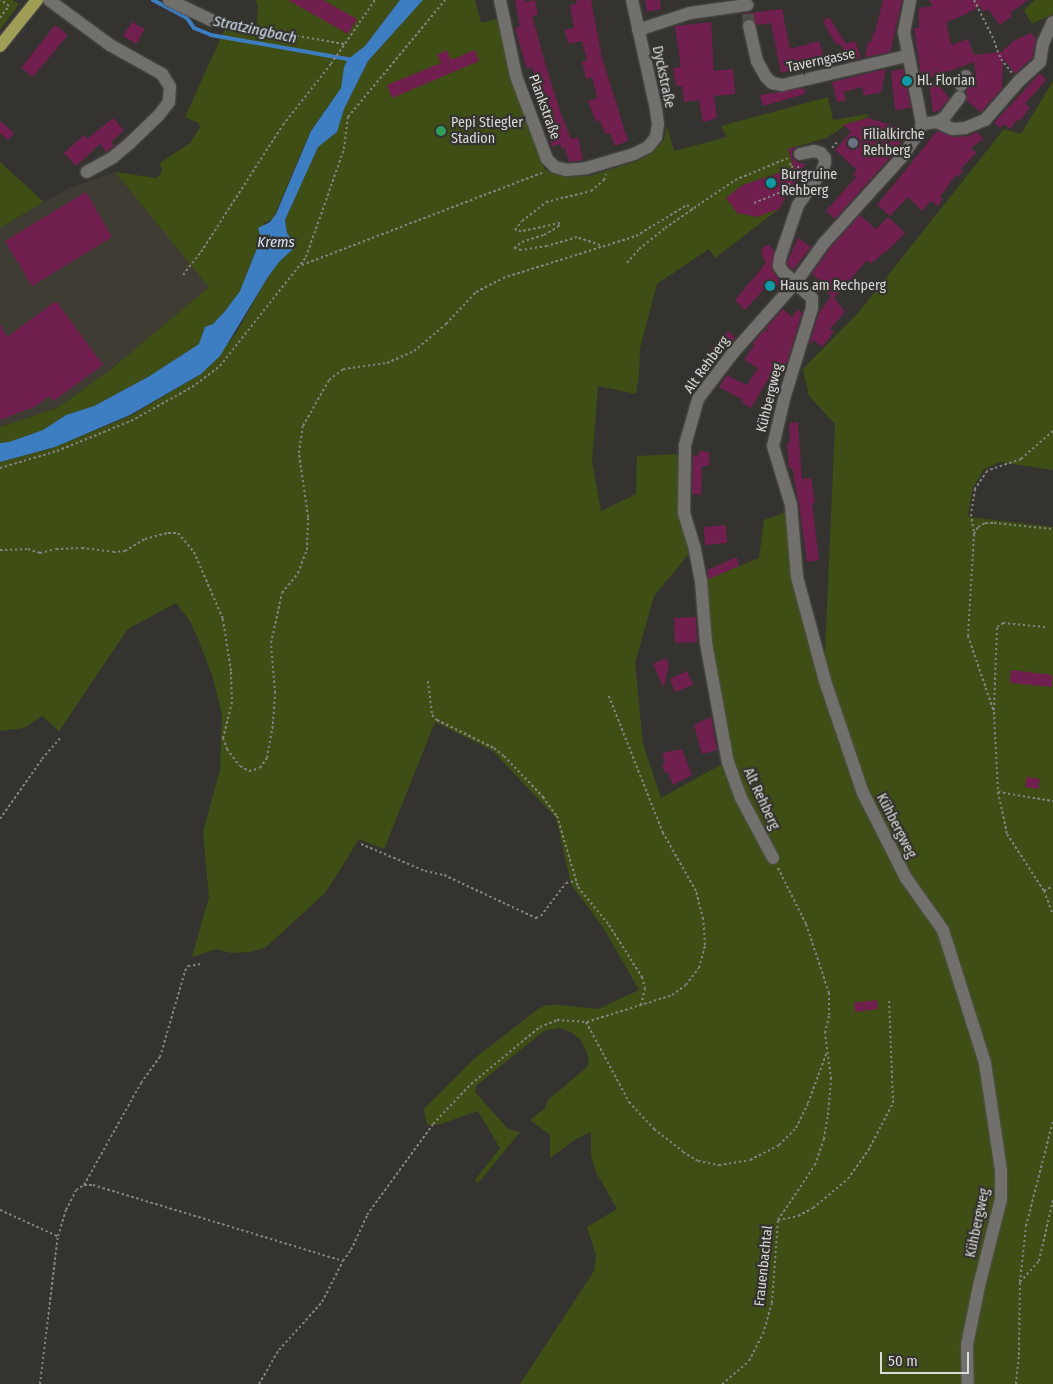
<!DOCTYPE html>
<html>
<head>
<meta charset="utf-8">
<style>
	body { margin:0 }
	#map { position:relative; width:1053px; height:1384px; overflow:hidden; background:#34332f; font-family:"Fira Sans Condensed",sans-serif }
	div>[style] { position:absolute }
	.built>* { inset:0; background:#3f3c33 }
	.green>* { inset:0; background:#3f4e14 }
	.water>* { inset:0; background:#3d7dc2 }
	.stream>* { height:4px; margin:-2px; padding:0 2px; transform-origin:2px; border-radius:2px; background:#3d7dc2 }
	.building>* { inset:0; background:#711f4e }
	.minor-tunnel>* { height:12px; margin-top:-6px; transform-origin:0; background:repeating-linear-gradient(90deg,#4d4c48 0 12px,transparent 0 18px) }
	.path>* { height:2px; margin-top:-1px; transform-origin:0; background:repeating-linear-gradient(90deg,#848380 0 2.5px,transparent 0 5px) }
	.roads { filter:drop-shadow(0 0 1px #51504d) drop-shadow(0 0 1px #51504d) }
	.minor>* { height:12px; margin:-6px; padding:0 6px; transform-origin:6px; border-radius:6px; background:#71706c }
	.major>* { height:12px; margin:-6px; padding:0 6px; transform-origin:6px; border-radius:6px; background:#9f9e56 }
	.dots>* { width:14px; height:14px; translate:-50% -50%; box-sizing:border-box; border:2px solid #34332f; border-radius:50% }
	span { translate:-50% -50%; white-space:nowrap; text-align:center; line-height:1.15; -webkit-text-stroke:4.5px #34332f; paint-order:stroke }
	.street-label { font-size:14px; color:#dbdad8 }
	.poi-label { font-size:14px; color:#dbdad8 }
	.left { translate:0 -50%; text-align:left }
	.water-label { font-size:15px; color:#d2e2f5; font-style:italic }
	.scale { position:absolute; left:880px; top:1352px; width:89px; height:22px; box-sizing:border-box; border:2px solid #dbdad8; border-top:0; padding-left:6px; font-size:15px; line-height:18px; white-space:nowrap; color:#dbdad8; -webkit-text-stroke:4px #34332f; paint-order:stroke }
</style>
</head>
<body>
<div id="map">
	<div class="built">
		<div style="clip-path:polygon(115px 172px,210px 286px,109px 371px,57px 408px,0 427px,0 228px,67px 189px)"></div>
	</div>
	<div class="green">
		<div style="clip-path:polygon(0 0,13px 0,19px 4px,0 30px)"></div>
		<div style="clip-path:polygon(255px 0,400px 0,365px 46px,348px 59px,344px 67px,341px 88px,311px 130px,273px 219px,264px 223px,260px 234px,261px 238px,240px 291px,226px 310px,213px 324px,205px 328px,199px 344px,148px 377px,94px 406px,66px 415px,43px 430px,9px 442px,0 443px,0 427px,57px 408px,109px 371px,209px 287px,115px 172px,156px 178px,160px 175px,162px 169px,160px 163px,190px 143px,200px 127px,199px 123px,185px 117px,228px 22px,257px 26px,258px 5px)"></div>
		<div style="clip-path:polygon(423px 0,475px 0,481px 23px,497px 19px,512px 77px,545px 170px,554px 174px,567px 177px,590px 176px,637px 161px,652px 153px,664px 140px,667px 126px,674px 151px,727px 137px,721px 126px,828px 97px,833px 120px,868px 114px,867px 118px,848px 124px,826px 138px,788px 149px,794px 168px,743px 185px,726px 198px,739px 215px,741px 213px,756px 217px,779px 209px,715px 258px,709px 249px,657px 284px,640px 348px,639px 375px,636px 394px,598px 386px,592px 462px,601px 511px,636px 494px,637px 456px,681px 454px,692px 550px,654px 596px,635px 663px,643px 744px,661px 798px,731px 759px,716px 683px,705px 580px,759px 558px,764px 520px,787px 512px,813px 658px,825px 654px,835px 424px,809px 396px,803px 369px,859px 312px,1004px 129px,1021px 134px,1053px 81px,1053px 470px,1000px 462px,984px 469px,973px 488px,968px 514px,969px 517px,1053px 527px,1053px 1384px,520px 1384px,594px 1271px,596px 1255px,587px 1227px,617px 1209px,596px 1172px,591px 1156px,591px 1132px,576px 1139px,550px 1158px,550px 1135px,530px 1120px,545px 1108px,548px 1100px,586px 1068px,589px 1061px,587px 1053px,580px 1039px,571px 1032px,559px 1028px,544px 1031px,476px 1086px,475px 1092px,508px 1129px,520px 1132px,479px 1182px,476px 1183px,475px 1180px,500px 1148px,478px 1111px,438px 1125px,427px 1125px,424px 1109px,475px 1058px,538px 1009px,547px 1005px,559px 1005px,598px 1009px,639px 990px,604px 929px,571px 884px,556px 818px,493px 751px,435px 722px,384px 849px,359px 839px,326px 892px,265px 948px,249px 952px,231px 953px,216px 949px,192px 957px,209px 897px,203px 832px,220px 770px,222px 714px,212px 675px,199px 641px,189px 620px,176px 603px,128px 629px,59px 731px,42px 716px,24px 728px,0 731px,0 462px,55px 447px,130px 416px,201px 374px,235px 335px,268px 277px,279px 262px,293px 249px,294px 243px,287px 233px,285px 220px,318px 147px,337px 132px,344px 109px,368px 61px)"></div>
		<div style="clip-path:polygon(1035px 0,1053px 0,1053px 14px,1032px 24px,1024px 10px)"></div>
		<div style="clip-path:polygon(0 162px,44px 202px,0 228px)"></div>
	</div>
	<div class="water">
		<div style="clip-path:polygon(400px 0,423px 0,368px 61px,344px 109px,337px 132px,318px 147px,285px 220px,287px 233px,294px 243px,293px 249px,279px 262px,268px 277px,220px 356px,201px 374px,130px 415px,55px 447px,0 462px,0 443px,9px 442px,43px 430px,66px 415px,94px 406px,148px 377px,199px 344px,205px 327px,213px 324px,226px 310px,240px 291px,261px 238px,258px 228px,270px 222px,276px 214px,311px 131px,341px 88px,344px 67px,348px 59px,365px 46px)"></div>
	</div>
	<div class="stream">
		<div style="left:153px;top:0;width:38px;rotate:28deg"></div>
		<div style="left:187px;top:18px;width:12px;rotate:55deg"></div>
		<div style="left:194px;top:28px;width:18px;rotate:22deg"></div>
		<div style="left:211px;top:35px;width:144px;rotate:10deg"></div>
	</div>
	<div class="building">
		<div style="clip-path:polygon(288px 0,323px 0,357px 19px,348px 34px)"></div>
		<div style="clip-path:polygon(515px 0,525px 0,526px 2px,535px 0,538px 15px,532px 16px,546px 66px,560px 111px,571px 139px,578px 137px,583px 160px,569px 162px,565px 148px,562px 149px,560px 144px,552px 147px,536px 98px,540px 96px,532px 67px,527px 69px,515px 28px,520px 27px)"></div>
		<div style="clip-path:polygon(576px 0,591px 0,602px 58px,628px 141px,615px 146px,610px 133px,605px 134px,600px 120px,596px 122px,588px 101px,597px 98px,592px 77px,586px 79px,582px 62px,587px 60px,582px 41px,569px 44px,564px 30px,574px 28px,570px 5px,577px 4px)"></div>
		<div style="clip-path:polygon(645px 0,660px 0,661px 9px,647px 12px)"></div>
		<div style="clip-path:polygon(883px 0,902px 0,891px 49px,890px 52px,865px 57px,868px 42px,871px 43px,873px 33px,875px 33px)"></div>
		<div style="clip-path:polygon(929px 0,1028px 0,1010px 13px,1012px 16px,1000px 25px,988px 9px,983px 12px,980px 6px,964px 15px,946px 22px,951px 45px,968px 39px,974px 55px,1001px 52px,1015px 40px,1032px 33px,1036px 40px,1032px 58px,1015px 74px,1003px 58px,1002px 88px,981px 112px,967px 101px,966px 91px,970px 86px,977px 86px,974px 62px,922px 81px,914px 28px,919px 28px,919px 8px,933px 6px)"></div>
		<div style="clip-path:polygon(782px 9px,790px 49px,819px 41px,825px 61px,781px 73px,771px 23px,757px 25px,752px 18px,744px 20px,743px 14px)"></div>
		<div style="clip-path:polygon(829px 17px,846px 44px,855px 41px,861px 58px,848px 61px,842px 46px,835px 43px,823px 21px)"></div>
		<div style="clip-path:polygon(132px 22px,145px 29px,136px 44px,123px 36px)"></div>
		<div style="clip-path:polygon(711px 22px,714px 71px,733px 69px,735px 94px,714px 96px,717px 118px,703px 122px,699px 100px,684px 102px,682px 86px,676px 86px,673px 68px,680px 67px,680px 62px,675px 26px)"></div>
		<div style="clip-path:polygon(55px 25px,68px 35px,33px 77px,21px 68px)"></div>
		<div style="clip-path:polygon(447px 50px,451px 60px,475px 50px,479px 61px,392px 98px,387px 85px,441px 63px,437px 55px)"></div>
		<div style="clip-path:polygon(886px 69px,881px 92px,864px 96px,862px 87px,843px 92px,846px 100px,837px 102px,832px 82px)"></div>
		<div style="clip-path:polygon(903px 69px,911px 108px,895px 110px,891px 71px)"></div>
		<div style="clip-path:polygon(1040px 73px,1046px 80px,1025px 104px,1030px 107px,1020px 121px,1018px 119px,1010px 129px,1004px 124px,1001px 128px,994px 123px)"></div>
		<div style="clip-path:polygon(929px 83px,938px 84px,949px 98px,939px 111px,933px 112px)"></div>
		<div style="clip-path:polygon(804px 88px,805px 94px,763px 106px,760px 95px)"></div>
		<div style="clip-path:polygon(113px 118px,124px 130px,111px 142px,114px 146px,106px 152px,100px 144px,76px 166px,64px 153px,84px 135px,87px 139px)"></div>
		<div style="clip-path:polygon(868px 118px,907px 130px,897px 150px,835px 219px,826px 211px,856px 177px,853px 175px,857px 170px,835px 150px,851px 132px,843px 125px)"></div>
		<div style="clip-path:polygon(0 121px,14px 133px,8px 140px,0 133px)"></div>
		<div style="clip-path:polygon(937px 131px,954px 137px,969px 136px,977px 132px,983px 139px,971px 148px,976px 153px,961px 169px,963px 171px,957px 177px,955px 176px,940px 197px,943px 199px,938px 206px,931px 201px,922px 211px,908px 197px,890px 216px,877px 205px)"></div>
		<div style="clip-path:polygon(797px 146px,792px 151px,792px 156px,797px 162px,805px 164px,779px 209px,756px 217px,741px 213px,739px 215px,726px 198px,743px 185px,794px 168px,788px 149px)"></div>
		<div style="clip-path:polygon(86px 192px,112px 237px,32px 286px,5px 241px)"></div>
		<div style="clip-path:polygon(860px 215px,876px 229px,888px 217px,905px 233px,889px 249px,870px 264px,867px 260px,834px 298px,845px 312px,830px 329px,834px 332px,822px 347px,814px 340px,809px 345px,819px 313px,831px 296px,821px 287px,824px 284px,812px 274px,830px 248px)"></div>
		<div style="clip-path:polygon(798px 238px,811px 247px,793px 270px,787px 264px,788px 260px)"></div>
		<div style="clip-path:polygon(769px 245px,774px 251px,772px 270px,781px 282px,771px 293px,765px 288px,745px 310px,735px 300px,766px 263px,761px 253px,764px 246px)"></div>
		<div style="clip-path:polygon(56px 301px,103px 365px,53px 401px,49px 396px,36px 406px,0 420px,0 324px,7px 337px)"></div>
		<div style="clip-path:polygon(783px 309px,792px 317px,798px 309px,802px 313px,787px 362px,784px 367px,778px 363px,751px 408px,741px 402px,743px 400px,719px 387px,727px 375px,747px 385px,758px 368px,744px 360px,754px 345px,752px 344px,764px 330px,770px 332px,766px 328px)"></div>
		<div style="clip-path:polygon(729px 331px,735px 338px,714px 362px,706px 357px,714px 345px)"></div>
		<div style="clip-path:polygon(798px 422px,802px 479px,811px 478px,815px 503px,812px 503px,819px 560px,807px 562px,799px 504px,792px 468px,789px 468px,787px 443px,790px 443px,789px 423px)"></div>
		<div style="clip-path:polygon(699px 451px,709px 452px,709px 466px,702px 466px,701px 495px,692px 494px,693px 455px,699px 456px)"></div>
		<div style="clip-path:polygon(726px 525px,727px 543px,705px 545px,704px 527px)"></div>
		<div style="clip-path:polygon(737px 557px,739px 566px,709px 579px,707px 570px)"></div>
		<div style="clip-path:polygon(696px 617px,697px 642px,675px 643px,674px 618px)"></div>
		<div style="clip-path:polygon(666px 658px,669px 664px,664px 688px,653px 664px)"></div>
		<div style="clip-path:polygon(1011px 670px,1052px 675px,1052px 687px,1010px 683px)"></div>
		<div style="clip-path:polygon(687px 671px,693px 685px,675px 692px,670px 679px)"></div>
		<div style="clip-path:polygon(711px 717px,717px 750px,702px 754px,694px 725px)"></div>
		<div style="clip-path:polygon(682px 749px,692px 775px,673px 785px,668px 772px,665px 773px,662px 764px,665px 763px,662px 753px)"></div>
		<div style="clip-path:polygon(1027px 777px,1040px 779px,1038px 789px,1025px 787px)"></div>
		<div style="clip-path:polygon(877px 1000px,878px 1009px,855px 1012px,854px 1003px)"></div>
	</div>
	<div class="minor-tunnel">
		<div style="left:748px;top:14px;width:12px;rotate:85deg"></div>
	</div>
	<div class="path">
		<div style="left:974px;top:0;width:40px;rotate:63.4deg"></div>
		<div style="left:992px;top:36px;width:25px;rotate:69deg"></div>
		<div style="left:1001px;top:59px;width:18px;rotate:52deg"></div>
		<div style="left:0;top:18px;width:15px;rotate:-53deg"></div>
		<div style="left:9px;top:6px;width:10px;rotate:-143deg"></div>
		<div style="left:223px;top:23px;width:123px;rotate:9.8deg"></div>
		<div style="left:832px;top:148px;width:9px;rotate:-49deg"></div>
		<div style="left:790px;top:163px;width:3px;rotate:72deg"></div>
		<div style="left:791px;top:166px;width:9px;rotate:36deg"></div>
		<div style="left:754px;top:203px;width:35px;rotate:-22deg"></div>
		<div style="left:786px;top:190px;width:27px;rotate:-62deg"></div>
		<div style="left:600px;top:245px;width:24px;rotate:-161deg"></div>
		<div style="left:577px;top:237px;width:31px;rotate:163deg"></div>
		<div style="left:547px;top:246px;width:26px;rotate:171deg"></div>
		<div style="left:521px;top:250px;width:7px;rotate:-164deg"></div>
		<div style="left:514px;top:248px;width:10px;rotate:-37deg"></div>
		<div style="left:522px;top:242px;width:23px;rotate:-18deg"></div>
		<div style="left:544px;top:235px;width:16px;rotate:-30deg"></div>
		<div style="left:558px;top:227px;width:4px;rotate:-63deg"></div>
		<div style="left:560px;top:223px;width:40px;rotate:168deg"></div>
		<div style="left:521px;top:231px;width:6px;rotate:-171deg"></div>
		<div style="left:515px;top:230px;width:11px;rotate:-52deg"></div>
		<div style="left:522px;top:221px;width:31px;rotate:-38deg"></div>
		<div style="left:546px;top:202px;width:46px;rotate:-13.7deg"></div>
		<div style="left:591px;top:191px;width:17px;rotate:-40deg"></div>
		<div style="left:604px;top:180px;width:6px;rotate:-72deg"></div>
		<div style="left:627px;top:263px;width:18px;rotate:-49deg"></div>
		<div style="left:639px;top:249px;width:33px;rotate:-39deg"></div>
		<div style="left:665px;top:228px;width:85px;rotate:-34.4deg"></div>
		<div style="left:735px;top:180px;width:57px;rotate:-22.5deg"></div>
		<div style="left:302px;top:265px;width:257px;rotate:-21deg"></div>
		<div style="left:183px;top:275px;width:29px;rotate:-52deg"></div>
		<div style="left:201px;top:252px;width:151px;rotate:-57.2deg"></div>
		<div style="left:283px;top:125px;width:78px;rotate:-51.8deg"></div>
		<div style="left:331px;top:64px;width:78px;rotate:-55.5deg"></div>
		<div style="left:1053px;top:431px;width:43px;rotate:138.8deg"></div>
		<div style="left:1021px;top:459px;width:36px;rotate:161deg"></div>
		<div style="left:987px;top:471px;width:22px;rotate:124deg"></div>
		<div style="left:975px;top:489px;width:25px;rotate:99deg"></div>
		<div style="left:971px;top:514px;width:20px;rotate:81deg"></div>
		<div style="left:974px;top:534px;width:102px;rotate:93.4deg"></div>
		<div style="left:968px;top:636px;width:80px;rotate:71.1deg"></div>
		<div style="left:994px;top:712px;width:80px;rotate:87.1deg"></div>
		<div style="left:998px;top:792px;width:43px;rotate:77.9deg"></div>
		<div style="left:1007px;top:834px;width:68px;rotate:57deg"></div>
		<div style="left:1044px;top:891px;width:25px;rotate:69deg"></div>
		<div style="left:0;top:468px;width:59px;rotate:-16.6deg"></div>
		<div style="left:57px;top:451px;width:80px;rotate:-22.1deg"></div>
		<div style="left:131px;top:421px;width:70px;rotate:-29.1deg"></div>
		<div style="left:192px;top:387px;width:35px;rotate:-37deg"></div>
		<div style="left:220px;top:366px;width:139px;rotate:-51.7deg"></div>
		<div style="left:306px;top:257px;width:114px;rotate:-70.6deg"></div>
		<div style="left:344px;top:149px;width:32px;rotate:-83deg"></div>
		<div style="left:348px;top:117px;width:152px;rotate:-50.3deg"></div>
		<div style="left:974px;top:534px;width:8px;rotate:-60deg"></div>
		<div style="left:978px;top:527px;width:8px;rotate:-30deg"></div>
		<div style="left:985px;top:523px;width:9px"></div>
		<div style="left:994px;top:523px;width:59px;rotate:5.8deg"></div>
		<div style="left:0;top:550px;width:28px;rotate:-2deg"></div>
		<div style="left:28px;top:549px;width:13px;rotate:18deg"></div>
		<div style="left:40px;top:553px;width:16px;rotate:-14deg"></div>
		<div style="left:56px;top:549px;width:26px;rotate:-2deg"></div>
		<div style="left:82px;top:548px;width:31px;rotate:7deg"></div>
		<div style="left:113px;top:552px;width:12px;rotate:-5deg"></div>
		<div style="left:125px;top:551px;width:23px;rotate:-31deg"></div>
		<div style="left:145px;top:539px;width:24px;rotate:-15deg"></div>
		<div style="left:168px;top:533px;width:10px"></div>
		<div style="left:178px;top:533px;width:25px;rotate:50deg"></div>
		<div style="left:194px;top:552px;width:73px;rotate:66.6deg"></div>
		<div style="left:223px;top:619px;width:54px;rotate:81.4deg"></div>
		<div style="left:231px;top:672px;width:30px;rotate:88deg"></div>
		<div style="left:232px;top:702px;width:37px;rotate:104deg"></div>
		<div style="left:223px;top:738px;width:12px;rotate:70deg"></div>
		<div style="left:227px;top:749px;width:21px;rotate:53deg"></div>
		<div style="left:240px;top:766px;width:10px;rotate:29deg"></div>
		<div style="left:249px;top:771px;width:11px;rotate:-15deg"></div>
		<div style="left:260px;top:768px;width:12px;rotate:-55deg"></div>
		<div style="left:267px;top:758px;width:35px;rotate:-80deg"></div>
		<div style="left:273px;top:724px;width:31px;rotate:-86deg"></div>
		<div style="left:275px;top:693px;width:50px;rotate:-94.6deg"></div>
		<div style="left:271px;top:643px;width:51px;rotate:-77.6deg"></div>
		<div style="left:282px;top:593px;width:26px;rotate:-51deg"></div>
		<div style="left:298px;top:573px;width:25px;rotate:-69deg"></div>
		<div style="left:307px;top:550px;width:33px;rotate:-88deg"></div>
		<div style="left:308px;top:517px;width:65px;rotate:-98deg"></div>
		<div style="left:299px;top:453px;width:27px;rotate:-82deg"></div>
		<div style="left:303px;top:426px;width:53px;rotate:-60.5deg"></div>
		<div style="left:329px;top:380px;width:18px;rotate:-38deg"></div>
		<div style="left:343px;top:369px;width:44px;rotate:-7.8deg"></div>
		<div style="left:387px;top:363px;width:30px;rotate:-24deg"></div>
		<div style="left:414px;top:351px;width:42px;rotate:-40.2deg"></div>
		<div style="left:446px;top:324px;width:44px;rotate:-46.8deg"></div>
		<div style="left:476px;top:292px;width:30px;rotate:-27deg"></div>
		<div style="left:503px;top:278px;width:139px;rotate:-17.5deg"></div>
		<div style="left:636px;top:236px;width:60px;rotate:-31.3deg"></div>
		<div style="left:687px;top:205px;width:8px;rotate:40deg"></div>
		<div style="left:428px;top:681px;width:34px;rotate:83deg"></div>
		<div style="left:432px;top:715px;width:7px;rotate:45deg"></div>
		<div style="left:437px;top:720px;width:64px;rotate:26.2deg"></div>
		<div style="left:494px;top:748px;width:13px;rotate:39deg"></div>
		<div style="left:504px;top:756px;width:57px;rotate:46.4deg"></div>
		<div style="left:543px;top:797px;width:24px;rotate:54deg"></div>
		<div style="left:557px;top:816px;width:74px;rotate:73.5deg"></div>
		<div style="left:578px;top:887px;width:49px;rotate:50.8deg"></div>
		<div style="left:609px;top:925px;width:62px;rotate:57.6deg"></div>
		<div style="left:642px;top:977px;width:11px;rotate:75deg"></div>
		<div style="left:645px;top:988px;width:17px;rotate:103deg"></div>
		<div style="left:994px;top:710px;width:83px;rotate:-87.9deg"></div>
		<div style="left:997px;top:627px;width:7px;rotate:-34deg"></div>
		<div style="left:1003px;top:623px;width:42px;rotate:5.4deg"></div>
		<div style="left:998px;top:792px;width:56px;rotate:9.3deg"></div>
		<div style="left:0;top:819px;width:73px;rotate:-55deg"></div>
		<div style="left:42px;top:759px;width:29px;rotate:-49deg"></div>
		<div style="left:361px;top:844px;width:69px;rotate:22.9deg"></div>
		<div style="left:425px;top:871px;width:19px;rotate:12deg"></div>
		<div style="left:444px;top:875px;width:102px;rotate:25.1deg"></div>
		<div style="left:536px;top:918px;width:5px;rotate:-22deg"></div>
		<div style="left:541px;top:916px;width:41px;rotate:-52.9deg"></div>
		<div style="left:566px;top:883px;width:9px;rotate:-13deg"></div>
		<div style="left:1044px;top:891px;width:10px;rotate:-29deg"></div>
		<div style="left:587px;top:1022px;width:89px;rotate:-17.6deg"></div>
		<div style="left:672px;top:995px;width:17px;rotate:-36deg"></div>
		<div style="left:686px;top:985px;width:21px;rotate:-53deg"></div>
		<div style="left:699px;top:968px;width:24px;rotate:-75deg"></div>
		<div style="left:705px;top:945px;width:26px;rotate:-94deg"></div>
		<div style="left:703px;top:919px;width:29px;rotate:-104deg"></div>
		<div style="left:696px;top:891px;width:67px;rotate:-119.6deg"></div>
		<div style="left:663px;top:833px;width:149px;rotate:-111.6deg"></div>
		<div style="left:84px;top:1185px;width:117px;rotate:-60.8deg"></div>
		<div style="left:141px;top:1083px;width:32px;rotate:-54deg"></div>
		<div style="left:160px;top:1057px;width:90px;rotate:-73.8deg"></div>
		<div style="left:185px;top:971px;width:6px;rotate:-59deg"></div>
		<div style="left:188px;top:966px;width:13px;rotate:-9deg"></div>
		<div style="left:0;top:1210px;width:63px;rotate:24.5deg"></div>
		<div style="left:778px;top:1220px;width:20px;rotate:-11deg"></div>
		<div style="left:798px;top:1216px;width:17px;rotate:-28deg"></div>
		<div style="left:813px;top:1208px;width:45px;rotate:-39.6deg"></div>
		<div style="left:848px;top:1179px;width:39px;rotate:-55deg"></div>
		<div style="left:870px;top:1147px;width:50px;rotate:-62.4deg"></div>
		<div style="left:893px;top:1103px;width:104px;rotate:-92.2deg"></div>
		<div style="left:1020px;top:1282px;width:28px;rotate:-48deg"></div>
		<div style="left:1039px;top:1261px;width:63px;rotate:-77.1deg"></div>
		<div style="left:40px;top:1384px;width:149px;rotate:-83.1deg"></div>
		<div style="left:58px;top:1236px;width:27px;rotate:-73deg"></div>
		<div style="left:66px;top:1210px;width:22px;rotate:-63deg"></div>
		<div style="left:76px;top:1190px;width:9px;rotate:-32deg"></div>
		<div style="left:84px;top:1185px;width:9px"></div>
		<div style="left:93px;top:1185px;width:261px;rotate:16.9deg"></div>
		<div style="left:259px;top:1384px;width:39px;rotate:-60deg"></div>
		<div style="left:279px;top:1350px;width:64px;rotate:-48.1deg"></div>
		<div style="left:322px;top:1302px;width:46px;rotate:-62.9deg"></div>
		<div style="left:343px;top:1261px;width:14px;rotate:-54deg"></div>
		<div style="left:351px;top:1250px;width:38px;rotate:-65deg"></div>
		<div style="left:367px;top:1215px;width:112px;rotate:-54deg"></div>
		<div style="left:433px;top:1124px;width:55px;rotate:-46.5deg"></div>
		<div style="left:471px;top:1084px;width:89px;rotate:-39.6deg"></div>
		<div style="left:540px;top:1027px;width:18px;rotate:-22deg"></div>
		<div style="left:557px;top:1020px;width:29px;rotate:4deg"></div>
		<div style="left:586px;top:1022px;width:91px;rotate:61.7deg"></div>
		<div style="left:629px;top:1102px;width:37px;rotate:47deg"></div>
		<div style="left:654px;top:1129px;width:37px;rotate:38deg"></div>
		<div style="left:683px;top:1152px;width:17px;rotate:31deg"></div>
		<div style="left:698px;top:1161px;width:21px;rotate:11deg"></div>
		<div style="left:719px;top:1165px;width:31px;rotate:-9deg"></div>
		<div style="left:750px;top:1160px;width:33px;rotate:-27deg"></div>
		<div style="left:779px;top:1145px;width:24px;rotate:-45deg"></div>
		<div style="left:796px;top:1128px;width:28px;rotate:-64deg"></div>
		<div style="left:808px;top:1103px;width:54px;rotate:-69.6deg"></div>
		<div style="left:722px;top:1384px;width:35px;rotate:-40deg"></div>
		<div style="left:749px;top:1361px;width:30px;rotate:-63deg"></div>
		<div style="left:763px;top:1334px;width:32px;rotate:-74deg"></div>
		<div style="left:772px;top:1303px;width:83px;rotate:-85.9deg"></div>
		<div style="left:778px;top:1220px;width:66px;rotate:-56.1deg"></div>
		<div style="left:815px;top:1165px;width:28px;rotate:-71deg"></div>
		<div style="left:824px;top:1139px;width:24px;rotate:-81deg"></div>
		<div style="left:828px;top:1115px;width:36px;rotate:-85deg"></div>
		<div style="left:831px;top:1079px;width:46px;rotate:-97.4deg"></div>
		<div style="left:825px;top:1033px;width:18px;rotate:-77deg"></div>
		<div style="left:829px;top:1015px;width:22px;rotate:-90deg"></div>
		<div style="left:829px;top:993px;width:73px;rotate:-108.4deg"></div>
		<div style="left:806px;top:924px;width:63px;rotate:-116.6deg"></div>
		<div style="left:1016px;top:1384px;width:29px;rotate:-84deg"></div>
		<div style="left:1019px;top:1355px;width:73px;rotate:-89.2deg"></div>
		<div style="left:1020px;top:1282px;width:56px;rotate:-83.9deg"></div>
		<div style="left:1026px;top:1226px;width:108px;rotate:-75.6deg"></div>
	</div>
	<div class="roads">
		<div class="minor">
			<div style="left:49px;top:0;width:76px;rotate:36.4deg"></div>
			<div style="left:110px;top:45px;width:60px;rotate:29.1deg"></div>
			<div style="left:162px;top:74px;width:15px;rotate:58deg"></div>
			<div style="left:170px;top:87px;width:15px;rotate:94deg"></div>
			<div style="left:169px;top:102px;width:16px;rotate:128deg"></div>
			<div style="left:159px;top:115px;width:40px;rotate:136deg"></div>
			<div style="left:130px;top:143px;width:23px;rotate:140deg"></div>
			<div style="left:112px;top:158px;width:29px;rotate:151deg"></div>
			<div style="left:169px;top:0;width:47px;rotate:25.5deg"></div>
			<div style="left:500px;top:0;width:78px;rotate:78.1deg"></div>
			<div style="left:516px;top:76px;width:89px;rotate:69.5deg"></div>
			<div style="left:547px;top:159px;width:11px;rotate:45deg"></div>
			<div style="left:555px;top:167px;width:11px;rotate:15deg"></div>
			<div style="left:566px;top:170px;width:21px;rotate:-5deg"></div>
			<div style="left:587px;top:168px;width:49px;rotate:-16.6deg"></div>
			<div style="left:634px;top:154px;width:16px;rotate:-27deg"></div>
			<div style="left:648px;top:147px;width:13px;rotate:-51deg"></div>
			<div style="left:656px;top:137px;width:13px;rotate:-81deg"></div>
			<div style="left:658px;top:124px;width:15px;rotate:-98deg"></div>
			<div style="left:656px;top:109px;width:112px;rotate:-102.4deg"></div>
			<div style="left:749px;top:26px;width:36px;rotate:77deg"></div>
			<div style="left:757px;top:61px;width:18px;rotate:61deg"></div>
			<div style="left:766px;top:77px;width:8px;rotate:45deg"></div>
			<div style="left:772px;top:83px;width:10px;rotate:11deg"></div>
			<div style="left:782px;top:85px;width:128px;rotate:-13.1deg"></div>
			<div style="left:638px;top:30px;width:55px;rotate:-18.1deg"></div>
			<div style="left:690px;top:13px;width:58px;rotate:-8deg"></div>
			<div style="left:961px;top:85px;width:10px;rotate:-61deg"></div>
			<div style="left:937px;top:122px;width:8px;rotate:-30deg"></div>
			<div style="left:944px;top:118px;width:26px;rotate:-53deg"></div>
			<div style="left:922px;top:124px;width:15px;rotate:-8deg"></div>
			<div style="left:937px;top:122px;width:17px;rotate:24deg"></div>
			<div style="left:953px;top:129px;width:12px;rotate:-5deg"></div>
			<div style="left:965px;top:128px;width:22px;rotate:-22deg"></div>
			<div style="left:985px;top:120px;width:52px;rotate:-48.9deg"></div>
			<div style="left:1019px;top:81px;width:28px;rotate:-42deg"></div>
			<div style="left:1040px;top:62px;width:19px;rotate:-81deg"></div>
			<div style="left:1043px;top:43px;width:23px;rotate:-65deg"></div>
			<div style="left:800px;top:154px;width:14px;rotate:-12deg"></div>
			<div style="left:814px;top:151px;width:7px;rotate:16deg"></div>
			<div style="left:821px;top:153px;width:6px;rotate:51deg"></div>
			<div style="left:825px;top:158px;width:5px;rotate:90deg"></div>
			<div style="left:825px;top:163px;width:9px;rotate:111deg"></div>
			<div style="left:822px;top:171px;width:42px;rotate:125.2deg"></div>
			<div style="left:798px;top:205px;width:56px;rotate:108.8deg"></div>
			<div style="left:780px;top:258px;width:8px;rotate:97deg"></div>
			<div style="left:779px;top:266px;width:7px;rotate:56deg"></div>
			<div style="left:783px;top:272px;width:39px;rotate:42deg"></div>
			<div style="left:812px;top:298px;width:10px;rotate:90deg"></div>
			<div style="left:812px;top:308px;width:91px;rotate:107.2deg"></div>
			<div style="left:785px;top:395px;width:52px;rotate:103.2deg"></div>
			<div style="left:773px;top:446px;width:62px;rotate:73deg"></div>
			<div style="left:791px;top:505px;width:72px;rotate:85.2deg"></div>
			<div style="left:797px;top:577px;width:108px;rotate:74.9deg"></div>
			<div style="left:825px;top:681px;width:118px;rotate:71.3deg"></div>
			<div style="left:863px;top:793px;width:95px;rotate:63.2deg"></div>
			<div style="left:906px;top:878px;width:64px;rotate:54.6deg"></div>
			<div style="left:943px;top:930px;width:139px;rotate:72.5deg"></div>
			<div style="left:985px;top:1063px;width:108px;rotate:81.5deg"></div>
			<div style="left:1001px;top:1170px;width:29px;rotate:90deg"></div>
			<div style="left:1001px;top:1199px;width:90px;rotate:104.2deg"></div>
			<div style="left:979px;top:1286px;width:60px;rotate:101.5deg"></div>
			<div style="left:967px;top:1345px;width:39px;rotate:89deg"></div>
			<div style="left:773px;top:858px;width:68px;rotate:-118.1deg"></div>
			<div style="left:741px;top:798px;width:37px;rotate:-110deg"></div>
			<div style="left:728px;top:763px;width:122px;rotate:-100.4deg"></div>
			<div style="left:706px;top:643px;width:62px;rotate:-94.6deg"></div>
			<div style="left:701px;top:581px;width:33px;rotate:-101deg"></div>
			<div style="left:695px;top:549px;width:39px;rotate:-107deg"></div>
			<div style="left:684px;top:512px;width:67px;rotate:-89.1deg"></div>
			<div style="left:685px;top:445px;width:48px;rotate:-74.2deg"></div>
			<div style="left:698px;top:399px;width:56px;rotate:-52.9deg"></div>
			<div style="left:732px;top:354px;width:96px;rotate:-48.4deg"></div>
			<div style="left:796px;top:282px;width:48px;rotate:-54.3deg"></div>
			<div style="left:824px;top:243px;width:116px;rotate:-47.8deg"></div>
			<div style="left:902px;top:157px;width:27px;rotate:-56deg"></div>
			<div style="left:917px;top:135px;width:12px;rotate:-66deg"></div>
			<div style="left:922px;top:124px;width:94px;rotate:-101.1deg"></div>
			<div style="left:904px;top:32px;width:33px;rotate:-79deg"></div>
		</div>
		<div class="major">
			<div style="left:0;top:46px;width:59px;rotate:-51.2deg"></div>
		</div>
	</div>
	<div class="dots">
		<div style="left:907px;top:81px;background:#0f9aa8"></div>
		<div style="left:441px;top:131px;background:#2e9e5b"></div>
		<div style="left:853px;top:143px;background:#6b7280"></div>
		<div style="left:771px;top:183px;background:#0f9aa8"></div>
		<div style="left:770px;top:286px;background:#0f9aa8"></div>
	</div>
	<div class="street-label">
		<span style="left:821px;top:61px;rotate:-12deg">Taverngasse</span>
		<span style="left:663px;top:77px;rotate:78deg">Dyckstraße</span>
		<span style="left:544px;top:107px;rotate:70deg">Plankstraße</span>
		<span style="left:707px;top:365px;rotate:-54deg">Alt Rehberg</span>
		<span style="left:770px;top:398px;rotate:-76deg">Kühbergweg</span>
		<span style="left:761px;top:799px;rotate:65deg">Alt Rehberg</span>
		<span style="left:896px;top:826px;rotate:63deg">Kühbergweg</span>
		<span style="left:978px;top:1223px;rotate:-78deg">Kühbergweg</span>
		<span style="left:764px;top:1266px;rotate:-84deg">Frauenbachtal</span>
	</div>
	<div class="poi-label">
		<span class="left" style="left:917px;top:81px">Hl. Florian</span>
		<span class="left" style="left:451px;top:131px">Pepi Stiegler<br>Stadion</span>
		<span class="left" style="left:863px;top:143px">Filialkirche<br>Rehberg</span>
		<span class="left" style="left:781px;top:183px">Burgruine<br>Rehberg</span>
		<span class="left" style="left:780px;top:286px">Haus am Rechperg</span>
	</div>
	<div class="water-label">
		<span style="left:255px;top:30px;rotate:12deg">Stratzingbach</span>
		<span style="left:276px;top:243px">Krems</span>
	</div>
	<div class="scale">50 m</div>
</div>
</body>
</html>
